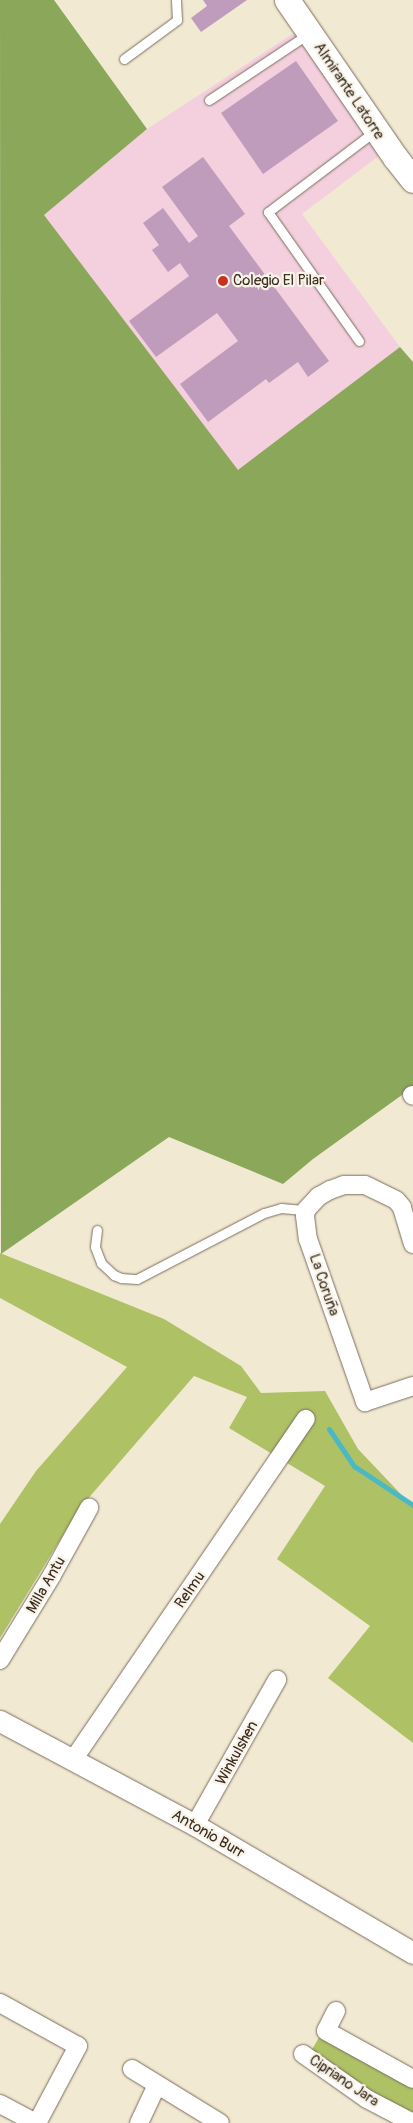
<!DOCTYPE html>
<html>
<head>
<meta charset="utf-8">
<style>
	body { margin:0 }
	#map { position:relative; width:413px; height:2123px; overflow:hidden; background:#f2e9d3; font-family:Pangolin,sans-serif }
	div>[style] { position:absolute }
	.built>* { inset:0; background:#f4cfde }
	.green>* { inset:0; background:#aec165 }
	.forest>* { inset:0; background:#8aa75a }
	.stream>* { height:5px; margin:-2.5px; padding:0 2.5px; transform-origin:2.5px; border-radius:2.5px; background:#4bb9c5 }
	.building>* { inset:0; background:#bf9cbb }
	.roads { filter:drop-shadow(0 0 1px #7b6d5d) drop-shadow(0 0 1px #7b6d5d) }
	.service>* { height:9px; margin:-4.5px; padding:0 4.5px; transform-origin:4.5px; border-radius:4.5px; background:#fff }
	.minor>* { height:18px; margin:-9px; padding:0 9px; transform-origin:9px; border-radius:9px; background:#fff }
	.tertiary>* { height:21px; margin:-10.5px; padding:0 10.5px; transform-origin:10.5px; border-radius:10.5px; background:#fff }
	.secondary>* { height:25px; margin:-12.5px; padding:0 12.5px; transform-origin:12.5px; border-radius:12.5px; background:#fff }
	.dots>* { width:14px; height:14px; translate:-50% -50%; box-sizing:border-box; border:2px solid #f7f3e8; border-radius:50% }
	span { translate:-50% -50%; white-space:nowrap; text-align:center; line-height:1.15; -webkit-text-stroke:4.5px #f7f3e8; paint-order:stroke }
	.street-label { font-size:15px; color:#3b2a1e }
	.poi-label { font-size:15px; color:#3b2a1e }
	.left { translate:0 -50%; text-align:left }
</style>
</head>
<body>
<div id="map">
	<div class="built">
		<div style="clip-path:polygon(297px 31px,380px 155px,302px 214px,400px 347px,238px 471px,44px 215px,147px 129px)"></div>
	</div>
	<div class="green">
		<div style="clip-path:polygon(0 1253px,164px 1319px,241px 1366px,261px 1393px,325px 1391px,358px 1449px,413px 1507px,413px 1743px,328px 1678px,370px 1626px,277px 1559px,325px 1486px,229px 1428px,247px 1397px,194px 1376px,79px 1509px,0 1638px,0 1524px,36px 1471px,127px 1367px,0 1298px)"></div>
		<div style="clip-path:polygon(322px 2032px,413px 2083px,413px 2120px,309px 2055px)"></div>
	</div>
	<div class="forest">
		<div style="clip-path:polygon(0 0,54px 0,147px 129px,44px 215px,238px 470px,400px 347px,413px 362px,413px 1087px,313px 1159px,283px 1184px,169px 1137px,1px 1254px)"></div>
	</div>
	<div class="stream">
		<div style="left:329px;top:1429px;width:45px;rotate:56deg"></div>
		<div style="left:354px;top:1466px;width:71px;rotate:33.5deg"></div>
	</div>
	<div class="building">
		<div style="clip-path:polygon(203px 0,247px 0,201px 32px,191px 18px,207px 6px)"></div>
		<div style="clip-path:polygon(296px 61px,338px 121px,263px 174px,221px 113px)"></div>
		<div style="clip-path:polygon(203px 157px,245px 214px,229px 226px,329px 361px,308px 377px,298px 362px,269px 383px,266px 379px,208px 422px,180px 384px,238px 341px,217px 313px,156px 357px,129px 321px,189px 276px,180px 263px,168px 272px,152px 250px,159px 245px,143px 223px,163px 208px,189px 243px,198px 236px,162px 187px)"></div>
	</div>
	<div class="roads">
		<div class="service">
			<div style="left:124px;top:59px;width:66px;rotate:-36.3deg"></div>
			<div style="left:177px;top:20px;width:20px;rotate:-93deg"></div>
			<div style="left:209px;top:100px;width:119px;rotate:-33.7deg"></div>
			<div style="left:359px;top:341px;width:158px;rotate:-125.2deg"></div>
			<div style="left:268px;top:212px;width:134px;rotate:-37.1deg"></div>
			<div style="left:97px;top:1230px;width:17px;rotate:97deg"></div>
			<div style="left:95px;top:1247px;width:17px;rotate:69deg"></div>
			<div style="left:101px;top:1263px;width:18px;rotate:43deg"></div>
			<div style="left:114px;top:1275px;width:8px;rotate:23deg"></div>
			<div style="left:121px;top:1278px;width:16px;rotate:4deg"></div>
			<div style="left:137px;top:1279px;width:143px;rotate:-27.5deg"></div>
			<div style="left:264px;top:1213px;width:18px;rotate:-16deg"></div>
			<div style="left:281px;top:1208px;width:25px;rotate:5deg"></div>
		</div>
		<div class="minor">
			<div style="left:412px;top:1095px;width:1px;rotate:45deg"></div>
			<div style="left:413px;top:1244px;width:39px;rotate:-107deg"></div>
			<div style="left:402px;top:1207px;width:9px;rotate:-131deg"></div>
			<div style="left:396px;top:1200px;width:34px;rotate:-154deg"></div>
			<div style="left:365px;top:1185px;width:21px;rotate:180deg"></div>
			<div style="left:344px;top:1185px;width:15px;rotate:160deg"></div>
			<div style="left:330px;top:1190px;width:13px;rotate:151deg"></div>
			<div style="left:319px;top:1196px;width:19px;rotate:133deg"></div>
			<div style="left:306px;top:1210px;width:6px;rotate:99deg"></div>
			<div style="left:305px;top:1216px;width:23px;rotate:83deg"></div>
			<div style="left:308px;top:1239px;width:173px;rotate:70.7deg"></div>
			<div style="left:365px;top:1402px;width:51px;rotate:-18.4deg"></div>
			<div style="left:0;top:1660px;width:100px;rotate:-58.5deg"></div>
			<div style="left:52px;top:1575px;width:77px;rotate:-61.1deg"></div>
			<div style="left:73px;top:1760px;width:413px;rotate:-55.7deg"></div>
			<div style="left:195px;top:1825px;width:167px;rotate:-60.5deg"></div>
			<div style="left:0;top:2003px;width:89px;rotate:28.9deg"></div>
			<div style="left:78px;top:2046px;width:87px;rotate:118deg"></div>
			<div style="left:336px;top:2011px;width:22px;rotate:117deg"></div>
			<div style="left:326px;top:2031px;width:99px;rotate:28.9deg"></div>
			<div style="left:303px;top:2054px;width:78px;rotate:35.1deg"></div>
			<div style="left:367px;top:2099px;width:52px;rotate:27.6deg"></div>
			<div style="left:132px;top:2069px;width:103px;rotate:31.5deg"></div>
			<div style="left:0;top:2104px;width:41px;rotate:27.8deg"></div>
			<div style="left:139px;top:2123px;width:42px;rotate:-64.7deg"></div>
		</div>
		<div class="tertiary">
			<div style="left:0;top:1721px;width:221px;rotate:28.1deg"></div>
			<div style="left:195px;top:1825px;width:253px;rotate:30.4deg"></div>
		</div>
		<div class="secondary">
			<div style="left:287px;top:0;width:191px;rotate:55.5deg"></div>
			<div style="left:395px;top:157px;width:29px;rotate:52deg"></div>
		</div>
	</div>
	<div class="dots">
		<div style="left:223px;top:281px;background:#c8321e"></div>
	</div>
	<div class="street-label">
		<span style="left:349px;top:91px;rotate:56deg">Almirante Latorre</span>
		<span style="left:324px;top:1285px;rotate:71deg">La Coruña</span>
		<span style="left:46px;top:1585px;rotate:-60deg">Milla Antu</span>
		<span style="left:190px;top:1590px;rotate:-55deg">Relmu</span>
		<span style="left:237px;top:1753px;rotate:-61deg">Winkulshen</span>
		<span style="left:208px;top:1834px;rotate:30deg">Antonio Burr</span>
		<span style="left:344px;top:2081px;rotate:34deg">Cipriano Jara</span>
	</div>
	<div class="poi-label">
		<span class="left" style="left:233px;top:281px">Colegio El Pilar</span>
	</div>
</div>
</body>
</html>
